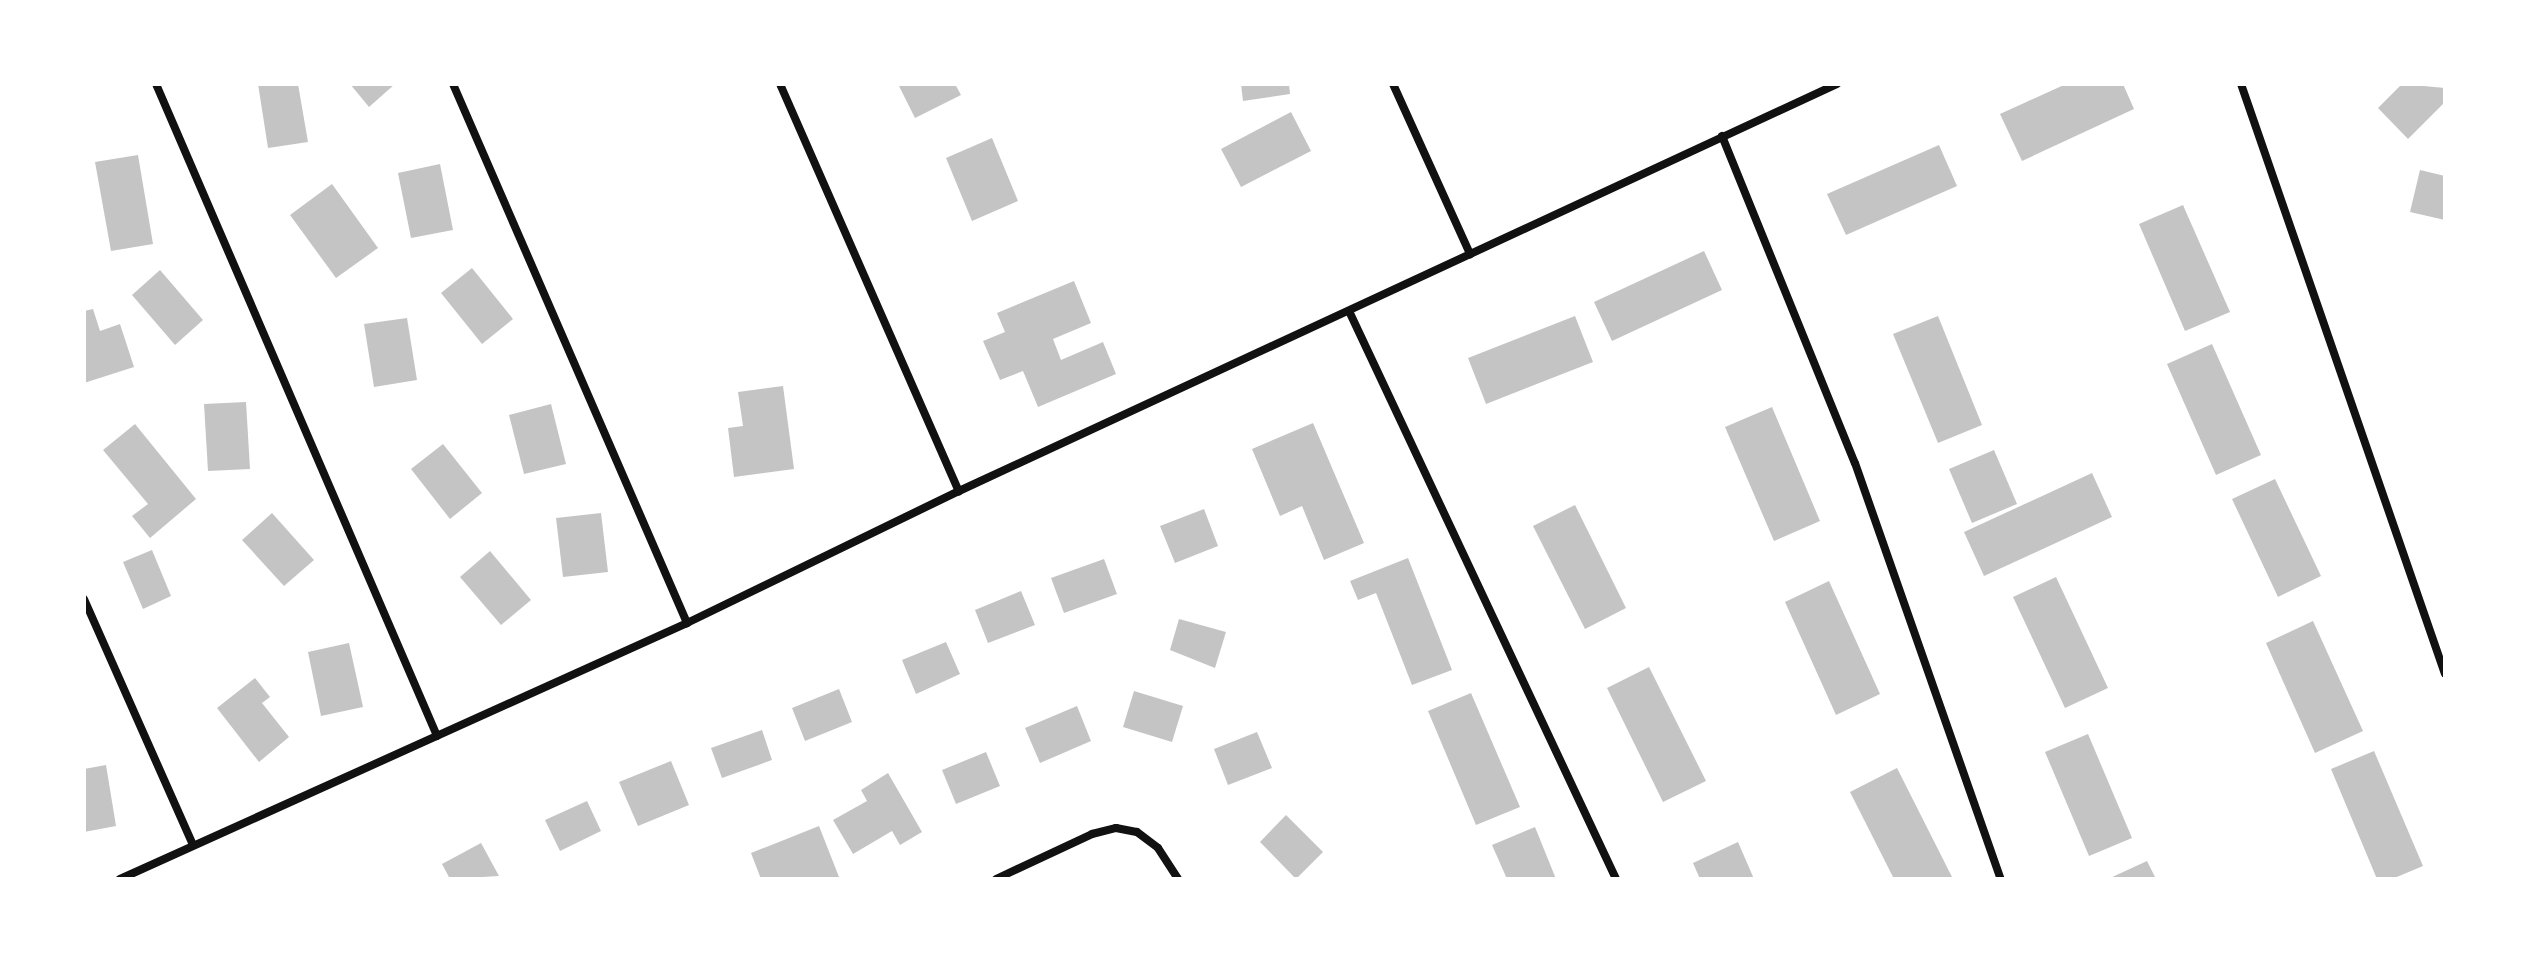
<!DOCTYPE html>
<html>
<head>
<meta charset="utf-8">
<style>
	body { margin:0 }
	#map { position:relative; width:2529px; height:963px; overflow:hidden; background:#fff; font-family:"Libre Baskerville",serif }
	div>[style] { position:absolute }
	.building>* { inset:0; background:#c4c4c4 }
	.minor>* { height:8px; margin:-4px; padding:0 4px; transform-origin:4px; border-radius:4px; background:#111 }
	span { translate:-50% -50%; white-space:nowrap; text-align:center; line-height:1.15; -webkit-text-stroke:6px #fff; paint-order:stroke }
	.frame { position:absolute; inset:0; border:86px solid #fff; pointer-events:none }
</style>
</head>
<body>
<div id="map">
	<div class="building">
		<div style="clip-path:polygon(258px 84px,298px 84px,308px 142px,268px 148px)"></div>
		<div style="clip-path:polygon(350px 84px,395px 84px,369px 107px)"></div>
		<div style="clip-path:polygon(898px 84px,955px 84px,961px 95px,915px 118px)"></div>
		<div style="clip-path:polygon(1241px 84px,1289px 84px,1290px 94px,1243px 101px)"></div>
		<div style="clip-path:polygon(2066px 84px,2123px 84px,2134px 109px,2022px 161px,2000px 114px)"></div>
		<div style="clip-path:polygon(2402px 84px,2445px 88px,2445px 102px,2408px 139px,2378px 108px)"></div>
		<div style="clip-path:polygon(1291px 112px,1311px 151px,1241px 187px,1221px 149px)"></div>
		<div style="clip-path:polygon(992px 138px,1018px 201px,972px 221px,946px 158px)"></div>
		<div style="clip-path:polygon(1939px 145px,1957px 186px,1846px 235px,1827px 194px)"></div>
		<div style="clip-path:polygon(138px 155px,153px 244px,111px 251px,95px 162px)"></div>
		<div style="clip-path:polygon(440px 164px,453px 230px,411px 238px,398px 173px)"></div>
		<div style="clip-path:polygon(2420px 170px,2445px 176px,2445px 220px,2410px 212px)"></div>
		<div style="clip-path:polygon(332px 184px,378px 248px,336px 278px,290px 215px)"></div>
		<div style="clip-path:polygon(2183px 205px,2230px 312px,2185px 331px,2139px 224px)"></div>
		<div style="clip-path:polygon(1704px 251px,1722px 290px,1612px 341px,1594px 302px)"></div>
		<div style="clip-path:polygon(472px 268px,513px 319px,482px 344px,441px 293px)"></div>
		<div style="clip-path:polygon(160px 270px,203px 320px,175px 345px,132px 295px)"></div>
		<div style="clip-path:polygon(1074px 281px,1091px 323px,1053px 339px,1061px 360px,1103px 342px,1116px 374px,1038px 407px,1023px 371px,1000px 380px,983px 341px,1005px 332px,997px 313px)"></div>
		<div style="clip-path:polygon(93px 309px,100px 331px,120px 324px,134px 367px,84px 383px,84px 311px)"></div>
		<div style="clip-path:polygon(1575px 316px,1593px 362px,1486px 404px,1468px 358px)"></div>
		<div style="clip-path:polygon(1938px 316px,1982px 425px,1938px 443px,1893px 334px)"></div>
		<div style="clip-path:polygon(407px 318px,417px 380px,374px 387px,364px 324px)"></div>
		<div style="clip-path:polygon(2212px 344px,2261px 455px,2216px 475px,2167px 364px)"></div>
		<div style="clip-path:polygon(783px 386px,794px 469px,734px 477px,728px 428px,743px 426px,738px 392px)"></div>
		<div style="clip-path:polygon(246px 402px,250px 469px,208px 471px,204px 404px)"></div>
		<div style="clip-path:polygon(551px 404px,566px 464px,524px 474px,509px 415px)"></div>
		<div style="clip-path:polygon(1772px 407px,1820px 521px,1774px 541px,1725px 427px)"></div>
		<div style="clip-path:polygon(1313px 423px,1364px 543px,1324px 560px,1302px 506px,1280px 516px,1252px 449px)"></div>
		<div style="clip-path:polygon(135px 424px,196px 499px,150px 538px,132px 516px,148px 504px,103px 450px)"></div>
		<div style="clip-path:polygon(443px 444px,482px 493px,450px 519px,411px 469px)"></div>
		<div style="clip-path:polygon(1994px 450px,2017px 504px,1972px 523px,1949px 469px)"></div>
		<div style="clip-path:polygon(2092px 473px,2112px 517px,1984px 576px,1964px 532px)"></div>
		<div style="clip-path:polygon(2275px 479px,2321px 576px,2278px 597px,2232px 499px)"></div>
		<div style="clip-path:polygon(1575px 505px,1626px 608px,1585px 629px,1533px 526px)"></div>
		<div style="clip-path:polygon(1204px 509px,1218px 546px,1175px 563px,1160px 526px)"></div>
		<div style="clip-path:polygon(272px 513px,314px 560px,284px 586px,242px 540px)"></div>
		<div style="clip-path:polygon(601px 513px,608px 572px,563px 577px,556px 518px)"></div>
		<div style="clip-path:polygon(152px 550px,171px 596px,143px 609px,123px 562px)"></div>
		<div style="clip-path:polygon(490px 551px,531px 600px,501px 625px,460px 577px)"></div>
		<div style="clip-path:polygon(1408px 558px,1452px 670px,1412px 685px,1376px 593px,1358px 600px,1350px 581px)"></div>
		<div style="clip-path:polygon(1104px 559px,1117px 594px,1064px 613px,1051px 578px)"></div>
		<div style="clip-path:polygon(2056px 577px,2108px 688px,2065px 708px,2013px 597px)"></div>
		<div style="clip-path:polygon(1829px 581px,1880px 694px,1836px 715px,1785px 602px)"></div>
		<div style="clip-path:polygon(1021px 591px,1035px 625px,988px 643px,975px 610px)"></div>
		<div style="clip-path:polygon(1179px 619px,1226px 632px,1215px 668px,1170px 650px)"></div>
		<div style="clip-path:polygon(2313px 621px,2363px 731px,2315px 753px,2266px 643px)"></div>
		<div style="clip-path:polygon(946px 642px,960px 674px,916px 694px,902px 660px)"></div>
		<div style="clip-path:polygon(349px 643px,363px 707px,321px 716px,308px 652px)"></div>
		<div style="clip-path:polygon(1649px 667px,1706px 781px,1663px 802px,1607px 688px)"></div>
		<div style="clip-path:polygon(255px 678px,270px 697px,262px 703px,289px 737px,259px 762px,217px 708px)"></div>
		<div style="clip-path:polygon(839px 689px,852px 722px,805px 741px,792px 708px)"></div>
		<div style="clip-path:polygon(1134px 691px,1183px 706px,1172px 742px,1123px 727px)"></div>
		<div style="clip-path:polygon(1471px 693px,1520px 807px,1476px 825px,1428px 711px)"></div>
		<div style="clip-path:polygon(1077px 706px,1091px 741px,1040px 763px,1025px 728px)"></div>
		<div style="clip-path:polygon(762px 730px,772px 760px,722px 778px,711px 748px)"></div>
		<div style="clip-path:polygon(1257px 732px,1272px 768px,1228px 785px,1214px 749px)"></div>
		<div style="clip-path:polygon(2088px 734px,2132px 838px,2089px 856px,2045px 752px)"></div>
		<div style="clip-path:polygon(2374px 751px,2423px 866px,2392px 879px,2377px 879px,2331px 769px)"></div>
		<div style="clip-path:polygon(986px 752px,1000px 786px,956px 804px,942px 770px)"></div>
		<div style="clip-path:polygon(671px 761px,689px 805px,638px 826px,619px 782px)"></div>
		<div style="clip-path:polygon(106px 765px,116px 826px,84px 832px,84px 769px)"></div>
		<div style="clip-path:polygon(1897px 768px,1953px 879px,1894px 879px,1850px 792px)"></div>
		<div style="clip-path:polygon(888px 773px,922px 832px,900px 845px,892px 831px,853px 854px,833px 820px,867px 801px,861px 790px)"></div>
		<div style="clip-path:polygon(587px 801px,601px 831px,560px 851px,545px 820px)"></div>
		<div style="clip-path:polygon(1286px 815px,1323px 852px,1296px 879px,1260px 842px)"></div>
		<div style="clip-path:polygon(819px 826px,839px 877px,761px 879px,751px 853px)"></div>
		<div style="clip-path:polygon(1535px 827px,1556px 879px,1507px 879px,1492px 845px)"></div>
		<div style="clip-path:polygon(1738px 842px,1754px 879px,1700px 879px,1693px 863px)"></div>
		<div style="clip-path:polygon(481px 843px,499px 876px,450px 879px,442px 864px)"></div>
		<div style="clip-path:polygon(2147px 861px,2156px 879px,2108px 879px)"></div>
	</div>
	<div class="minor">
		<div style="left:156px;top:84px;width:710px;rotate:66.68deg"></div>
		<div style="left:453px;top:84px;width:588px;rotate:66.53deg"></div>
		<div style="left:780px;top:84px;width:445px;rotate:66.3deg"></div>
		<div style="left:1393px;top:84px;width:187px;rotate:65.6deg"></div>
		<div style="left:2241px;top:84px;width:624px;rotate:70.93deg"></div>
		<div style="left:1722px;top:136px;width:353px;rotate:67.9deg"></div>
		<div style="left:1855px;top:463px;width:441px;rotate:70.7deg"></div>
		<div style="left:1349px;top:311px;width:628px;rotate:64.82deg"></div>
		<div style="left:84px;top:599px;width:269px;rotate:66.1deg"></div>
		<div style="left:120px;top:879px;width:622px;rotate:-24.3deg"></div>
		<div style="left:687px;top:623px;width:302px;rotate:-25.9deg"></div>
		<div style="left:959px;top:491px;width:968px;rotate:-24.87deg"></div>
		<div style="left:996px;top:879px;width:106px;rotate:-25.1deg"></div>
		<div style="left:1092px;top:834px;width:25px;rotate:-14deg"></div>
		<div style="left:1116px;top:828px;width:21px;rotate:11deg"></div>
		<div style="left:1137px;top:832px;width:26px;rotate:37deg"></div>
		<div style="left:1158px;top:848px;width:37px;rotate:57deg"></div>
	</div>
	<div class="frame"></div>
</div>
</body>
</html>
